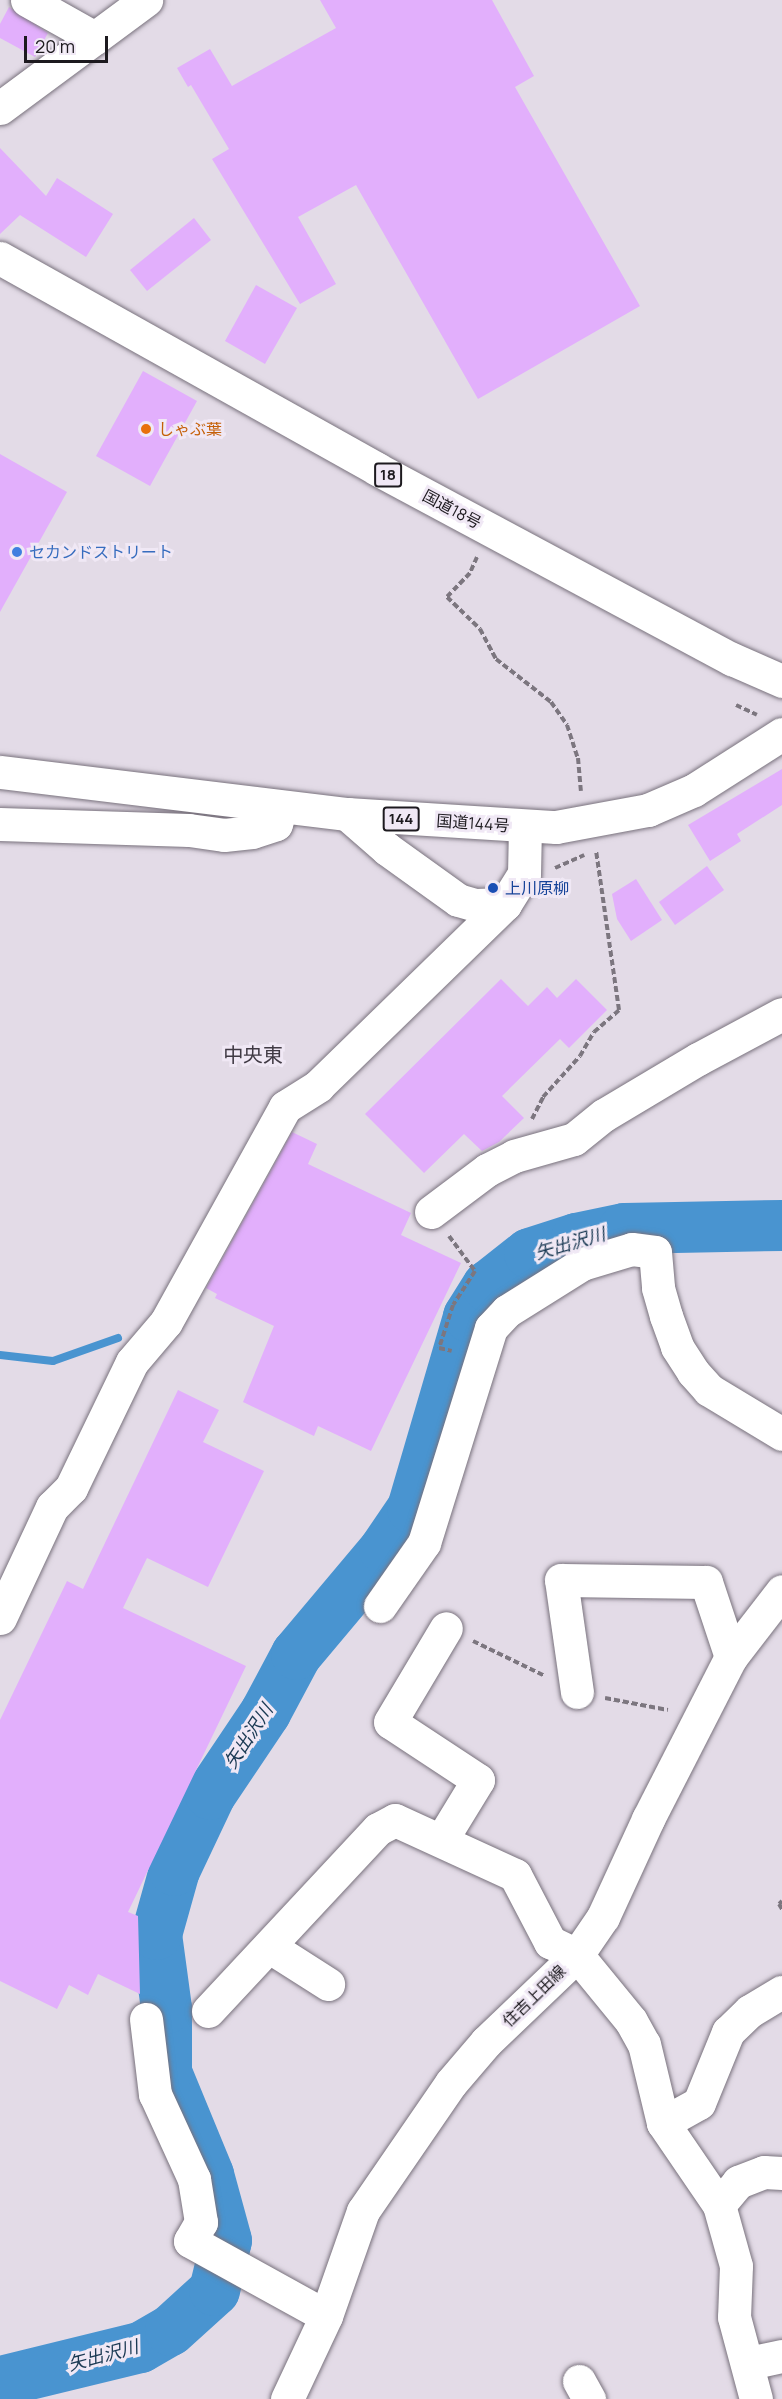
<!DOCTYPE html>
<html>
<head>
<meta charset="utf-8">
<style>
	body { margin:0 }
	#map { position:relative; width:782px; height:2399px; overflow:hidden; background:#e3dbe7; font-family:Manrope,"Noto Sans JP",sans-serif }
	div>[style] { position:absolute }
	.stream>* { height:8px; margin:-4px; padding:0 4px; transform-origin:4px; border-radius:4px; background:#4994d0 }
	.river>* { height:51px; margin:-25.5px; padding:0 25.5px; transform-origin:25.5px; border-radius:25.5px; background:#4994d0 }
	.building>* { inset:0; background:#e2affc }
	.path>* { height:4px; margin-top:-2px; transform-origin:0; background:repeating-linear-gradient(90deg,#7c767f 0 6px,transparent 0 9px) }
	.roads { filter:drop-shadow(0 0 2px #79727d) drop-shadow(0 0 2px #79727d) }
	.minor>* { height:33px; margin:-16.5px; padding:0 16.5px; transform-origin:16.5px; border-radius:16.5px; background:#fff }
	.major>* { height:33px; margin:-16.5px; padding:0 16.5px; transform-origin:16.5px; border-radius:16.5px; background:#fff }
	.highway>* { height:33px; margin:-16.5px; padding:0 16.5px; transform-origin:16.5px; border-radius:16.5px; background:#fff }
	.dots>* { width:16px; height:16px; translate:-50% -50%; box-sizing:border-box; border:3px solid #f0e8f5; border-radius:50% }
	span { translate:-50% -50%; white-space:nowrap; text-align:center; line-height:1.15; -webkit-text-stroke:6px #f0e8f5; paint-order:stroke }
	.shield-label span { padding:2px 4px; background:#f0e8f5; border:2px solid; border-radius:4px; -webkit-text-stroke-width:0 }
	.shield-label { font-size:15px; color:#1d1a1f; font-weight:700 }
	.food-label { font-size:16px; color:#c56008 }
	.left { translate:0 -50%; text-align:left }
	.street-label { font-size:16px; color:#1d1a1f }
	.shop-label { font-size:16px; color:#366cbe }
	.transit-label { font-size:16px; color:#164399 }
	.water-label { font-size:18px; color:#1a3953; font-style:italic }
	.quarter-label { font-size:20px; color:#403a44 }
	.scale { position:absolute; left:24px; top:36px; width:84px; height:27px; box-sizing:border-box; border:3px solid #1d1a1f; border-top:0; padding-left:8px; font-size:18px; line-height:21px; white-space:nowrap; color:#1d1a1f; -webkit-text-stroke:4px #f0e8f5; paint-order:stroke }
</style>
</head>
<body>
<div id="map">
	<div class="stream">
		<div style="left:0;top:1355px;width:53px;rotate:6.5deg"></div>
		<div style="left:53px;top:1361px;width:69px;rotate:-19.5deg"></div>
	</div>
	<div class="river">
		<div style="left:0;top:2381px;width:144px;rotate:-13.7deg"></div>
		<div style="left:140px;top:2347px;width:34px;rotate:-30deg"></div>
		<div style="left:170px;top:2330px;width:59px;rotate:-42.3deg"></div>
		<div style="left:214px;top:2290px;width:51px;rotate:-76.5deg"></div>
		<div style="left:226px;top:2240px;width:68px;rotate:-105.3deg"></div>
		<div style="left:208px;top:2174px;width:110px;rotate:-112.4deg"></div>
		<div style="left:166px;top:2072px;width:64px;rotate:-90deg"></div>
		<div style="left:166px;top:2008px;width:75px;rotate:-97.7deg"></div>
		<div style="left:156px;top:1934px;width:66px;rotate:-74.3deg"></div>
		<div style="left:174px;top:1870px;width:84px;rotate:-64.7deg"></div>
		<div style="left:210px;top:1794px;width:99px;rotate:-56.1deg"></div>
		<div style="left:265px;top:1712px;width:66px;rotate:-61.9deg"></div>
		<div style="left:296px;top:1654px;width:137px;rotate:-50deg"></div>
		<div style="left:384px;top:1549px;width:50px;rotate:-55.7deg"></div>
		<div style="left:412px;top:1508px;width:200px;rotate:-73.7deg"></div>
		<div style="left:468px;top:1316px;width:36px;rotate:-58deg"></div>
		<div style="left:487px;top:1286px;width:53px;rotate:-38.2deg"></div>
		<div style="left:529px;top:1253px;width:49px;rotate:-17.7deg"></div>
		<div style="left:576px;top:1238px;width:49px;rotate:-11.8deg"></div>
		<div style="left:624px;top:1228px;width:158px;rotate:-1.1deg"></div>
	</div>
	<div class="building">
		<div style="clip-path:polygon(320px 0,492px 0,534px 76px,515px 87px,640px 306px,478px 399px,356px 185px,298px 217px,336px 284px,300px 304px,212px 159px,229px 149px,191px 85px,188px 87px,177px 68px,210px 49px,232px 86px,336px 28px)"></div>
		<div style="clip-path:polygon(9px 7px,48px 33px,35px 57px,0 38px,0 24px)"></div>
		<div style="clip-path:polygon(0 148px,46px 196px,57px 178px,113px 214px,86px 257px,20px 215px,0 234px)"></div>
		<div style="clip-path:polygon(194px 218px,211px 240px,147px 291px,130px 270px)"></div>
		<div style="clip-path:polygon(256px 285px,297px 308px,265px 364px,225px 341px)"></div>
		<div style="clip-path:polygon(143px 371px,197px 401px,150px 486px,96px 456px)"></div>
		<div style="clip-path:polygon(0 454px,67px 492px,0 612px)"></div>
		<div style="clip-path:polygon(782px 769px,782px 805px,737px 834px,741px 841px,710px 861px,688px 825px)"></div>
		<div style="clip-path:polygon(707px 866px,724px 890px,675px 925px,659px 902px)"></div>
		<div style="clip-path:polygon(636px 879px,662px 920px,631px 941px,617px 919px,612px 894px)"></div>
		<div style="clip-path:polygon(501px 979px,528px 1006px,547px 987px,557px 998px,576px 979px,607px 1010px,569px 1048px,560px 1039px,502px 1096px,524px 1118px,499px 1142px,482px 1151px,464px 1134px,424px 1173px,365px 1114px)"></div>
		<div style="clip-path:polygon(292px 1132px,317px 1144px,308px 1164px,411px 1213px,401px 1235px,461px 1263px,371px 1451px,318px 1426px,314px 1436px,243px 1402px,274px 1326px,215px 1298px,217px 1294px,206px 1288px)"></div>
		<div style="clip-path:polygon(178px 1390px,219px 1410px,203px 1442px,264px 1471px,208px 1587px,147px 1558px,123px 1608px,246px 1666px,128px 1912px,138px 1916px,140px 1994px,98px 1974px,88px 1995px,69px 1985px,57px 2009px,0 1981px,0 1720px,67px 1581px,83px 1589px)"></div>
	</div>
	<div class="path">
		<div style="left:477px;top:557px;width:17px;rotate:114deg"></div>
		<div style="left:470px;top:573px;width:33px;rotate:134deg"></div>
		<div style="left:447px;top:597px;width:46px;rotate:44.1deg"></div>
		<div style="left:480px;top:629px;width:34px;rotate:62deg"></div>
		<div style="left:496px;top:659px;width:70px;rotate:38deg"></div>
		<div style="left:551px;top:702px;width:28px;rotate:55deg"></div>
		<div style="left:567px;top:725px;width:35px;rotate:72deg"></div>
		<div style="left:578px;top:758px;width:33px;rotate:85deg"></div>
		<div style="left:736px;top:705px;width:23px;rotate:25deg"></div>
		<div style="left:555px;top:868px;width:32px;rotate:-24deg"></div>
		<div style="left:532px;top:1119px;width:25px;rotate:-63deg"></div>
		<div style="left:543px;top:1097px;width:55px;rotate:-47.9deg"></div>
		<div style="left:580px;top:1056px;width:28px;rotate:-60deg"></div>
		<div style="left:594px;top:1032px;width:33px;rotate:-41deg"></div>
		<div style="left:619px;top:1010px;width:161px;rotate:-98.2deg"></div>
		<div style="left:449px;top:1236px;width:44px;rotate:53.4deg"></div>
		<div style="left:475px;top:1271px;width:40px;rotate:122.9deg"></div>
		<div style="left:453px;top:1305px;width:45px;rotate:108deg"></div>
		<div style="left:439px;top:1348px;width:13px;rotate:13deg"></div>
		<div style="left:473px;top:1641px;width:80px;rotate:25.9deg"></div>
		<div style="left:605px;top:1698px;width:64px;rotate:10.8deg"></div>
		<div style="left:782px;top:1901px;width:4px;rotate:135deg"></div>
		<div style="left:779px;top:1904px;width:6px;rotate:59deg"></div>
	</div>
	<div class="roads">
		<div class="minor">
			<div style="left:27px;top:0;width:78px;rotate:29.2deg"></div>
			<div style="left:0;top:108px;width:182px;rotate:-36.5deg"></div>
			<div style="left:347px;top:814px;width:53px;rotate:41.2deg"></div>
			<div style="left:387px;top:849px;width:87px;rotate:35.7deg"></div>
			<div style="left:458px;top:900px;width:19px;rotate:16deg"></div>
			<div style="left:476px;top:905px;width:29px;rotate:-2deg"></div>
			<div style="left:0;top:824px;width:189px;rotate:1.8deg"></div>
			<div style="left:189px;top:830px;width:35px;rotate:8deg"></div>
			<div style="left:224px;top:835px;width:28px;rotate:-6deg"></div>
			<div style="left:252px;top:832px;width:25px;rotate:-18deg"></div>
			<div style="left:276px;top:824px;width:18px;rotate:-74deg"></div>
			<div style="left:431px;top:1212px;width:70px;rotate:-36.9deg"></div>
			<div style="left:487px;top:1170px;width:30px;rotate:-27deg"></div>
			<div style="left:514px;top:1156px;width:62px;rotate:-15.8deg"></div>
			<div style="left:574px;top:1139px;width:38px;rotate:-39deg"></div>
			<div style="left:604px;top:1115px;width:109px;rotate:-30.8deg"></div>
			<div style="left:698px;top:1059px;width:95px;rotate:-28.2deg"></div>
			<div style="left:380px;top:1606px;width:77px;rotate:-55.1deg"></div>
			<div style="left:424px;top:1543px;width:225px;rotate:-72.7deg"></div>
			<div style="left:491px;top:1328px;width:23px;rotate:-47deg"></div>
			<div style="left:507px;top:1311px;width:89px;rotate:-32.1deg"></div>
			<div style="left:582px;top:1264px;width:52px;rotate:-16.7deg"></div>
			<div style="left:632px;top:1249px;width:23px;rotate:7deg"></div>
			<div style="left:655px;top:1252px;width:36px;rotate:85deg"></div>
			<div style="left:658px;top:1288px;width:29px;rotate:74deg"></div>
			<div style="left:666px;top:1316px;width:33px;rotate:70deg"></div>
			<div style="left:677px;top:1347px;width:30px;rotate:57deg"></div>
			<div style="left:693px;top:1372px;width:24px;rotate:48deg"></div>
			<div style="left:709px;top:1390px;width:85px;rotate:31.1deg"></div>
			<div style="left:0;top:1618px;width:123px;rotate:-64.9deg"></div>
			<div style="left:52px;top:1507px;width:27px;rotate:-45deg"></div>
			<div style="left:71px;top:1488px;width:140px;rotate:-64.2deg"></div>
			<div style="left:132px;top:1362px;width:52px;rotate:-49.6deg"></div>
			<div style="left:166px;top:1322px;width:246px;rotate:-61deg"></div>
			<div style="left:285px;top:1107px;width:39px;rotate:-32deg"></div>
			<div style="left:318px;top:1086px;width:261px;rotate:-44.2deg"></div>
			<div style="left:505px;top:904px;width:36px;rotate:-58deg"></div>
			<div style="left:524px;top:874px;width:47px;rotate:-88.8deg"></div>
			<div style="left:577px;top:1692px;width:113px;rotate:-98.1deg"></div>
			<div style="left:561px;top:1580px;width:145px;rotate:0.8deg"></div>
			<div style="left:706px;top:1582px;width:79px;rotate:71.6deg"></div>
			<div style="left:442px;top:1839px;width:69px;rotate:-58.6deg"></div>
			<div style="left:478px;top:1780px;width:105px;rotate:-146.6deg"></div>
			<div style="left:390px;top:1722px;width:109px;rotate:-59.2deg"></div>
			<div style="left:270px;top:1947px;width:69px;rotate:32.5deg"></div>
			<div style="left:208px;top:2011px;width:249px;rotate:-47deg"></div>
			<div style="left:378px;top:1829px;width:19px;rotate:-28deg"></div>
			<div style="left:395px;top:1820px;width:132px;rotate:24.6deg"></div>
			<div style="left:515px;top:1875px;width:76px;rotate:62.4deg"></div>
			<div style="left:550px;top:1942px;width:30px;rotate:26deg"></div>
			<div style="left:577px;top:1955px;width:85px;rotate:50.7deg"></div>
			<div style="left:631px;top:2021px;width:26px;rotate:61deg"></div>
			<div style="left:644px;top:2044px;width:81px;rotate:76.5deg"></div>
			<div style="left:663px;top:2123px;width:99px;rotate:55.7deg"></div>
			<div style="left:719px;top:2205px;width:63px;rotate:74.4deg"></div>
			<div style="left:736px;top:2266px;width:51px;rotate:92.2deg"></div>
			<div style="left:734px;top:2317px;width:85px;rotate:75deg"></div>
			<div style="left:146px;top:2019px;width:76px;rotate:83.2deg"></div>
			<div style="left:155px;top:2094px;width:94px;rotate:65.4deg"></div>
			<div style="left:194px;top:2179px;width:44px;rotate:80.8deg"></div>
			<div style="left:201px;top:2222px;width:22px;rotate:120deg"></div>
			<div style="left:190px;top:2241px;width:155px;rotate:28.9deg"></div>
			<div style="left:663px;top:2123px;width:41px;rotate:-29.1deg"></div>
			<div style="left:699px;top:2103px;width:77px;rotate:-67.8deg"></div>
			<div style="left:728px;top:2032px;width:30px;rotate:-44deg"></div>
			<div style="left:750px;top:2011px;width:37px;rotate:-31deg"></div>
			<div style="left:719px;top:2205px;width:30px;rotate:-50deg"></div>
			<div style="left:738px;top:2182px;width:28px;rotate:-21deg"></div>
			<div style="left:764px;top:2172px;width:18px;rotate:3deg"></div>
			<div style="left:749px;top:2363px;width:34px;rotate:-12deg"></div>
			<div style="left:579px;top:2381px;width:21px;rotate:61deg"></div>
		</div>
		<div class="major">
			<div style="left:287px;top:2399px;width:92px;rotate:-64.8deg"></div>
			<div style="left:326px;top:2316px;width:111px;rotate:-70.6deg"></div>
			<div style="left:363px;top:2211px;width:155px;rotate:-55.5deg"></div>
			<div style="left:451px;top:2083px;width:54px;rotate:-49.5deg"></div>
			<div style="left:486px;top:2042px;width:126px;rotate:-43.7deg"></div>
			<div style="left:577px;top:1955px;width:46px;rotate:-55.6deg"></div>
			<div style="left:603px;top:1917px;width:108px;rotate:-65.3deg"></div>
			<div style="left:648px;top:1819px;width:182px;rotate:-62.9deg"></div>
			<div style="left:731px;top:1657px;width:83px;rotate:-52.3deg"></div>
		</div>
		<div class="highway">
			<div style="left:0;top:258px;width:432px;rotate:29.2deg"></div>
			<div style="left:377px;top:469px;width:403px;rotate:28.2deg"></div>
			<div style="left:732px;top:659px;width:55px;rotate:23.7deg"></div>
			<div style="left:0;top:772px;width:350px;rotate:6.9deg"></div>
			<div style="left:347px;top:814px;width:209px;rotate:3.6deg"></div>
			<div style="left:556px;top:827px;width:94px;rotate:-10.5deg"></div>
			<div style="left:648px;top:810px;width:50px;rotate:-23.5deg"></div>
			<div style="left:694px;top:790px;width:104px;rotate:-32.5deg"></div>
		</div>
	</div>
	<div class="dots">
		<div style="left:146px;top:429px;background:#e8710a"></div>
		<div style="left:17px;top:552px;background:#3f7fe0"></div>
		<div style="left:493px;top:888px;background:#1a4fb4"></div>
	</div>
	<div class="shield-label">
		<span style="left:388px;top:475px">18</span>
		<span style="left:401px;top:819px">144</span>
	</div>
	<div class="food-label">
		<span class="left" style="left:158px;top:429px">しゃぶ葉</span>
	</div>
	<div class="street-label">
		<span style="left:452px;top:509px;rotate:28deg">国道18号</span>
		<span style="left:473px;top:823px;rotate:4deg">国道144号</span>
		<span style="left:534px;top:1996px;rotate:-44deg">住吉上田線</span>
	</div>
	<div class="shop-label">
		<span class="left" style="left:29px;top:552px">セカンドストリート</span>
	</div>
	<div class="transit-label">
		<span class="left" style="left:505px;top:888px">上川原柳</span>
	</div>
	<div class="water-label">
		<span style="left:570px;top:1243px;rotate:-16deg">矢出沢川</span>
		<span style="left:248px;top:1736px;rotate:-57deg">矢出沢川</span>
		<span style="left:103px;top:2355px;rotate:-15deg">矢出沢川</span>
	</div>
	<div class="quarter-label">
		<span style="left:253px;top:1054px">中央東</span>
	</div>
	<div class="scale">20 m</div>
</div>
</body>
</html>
